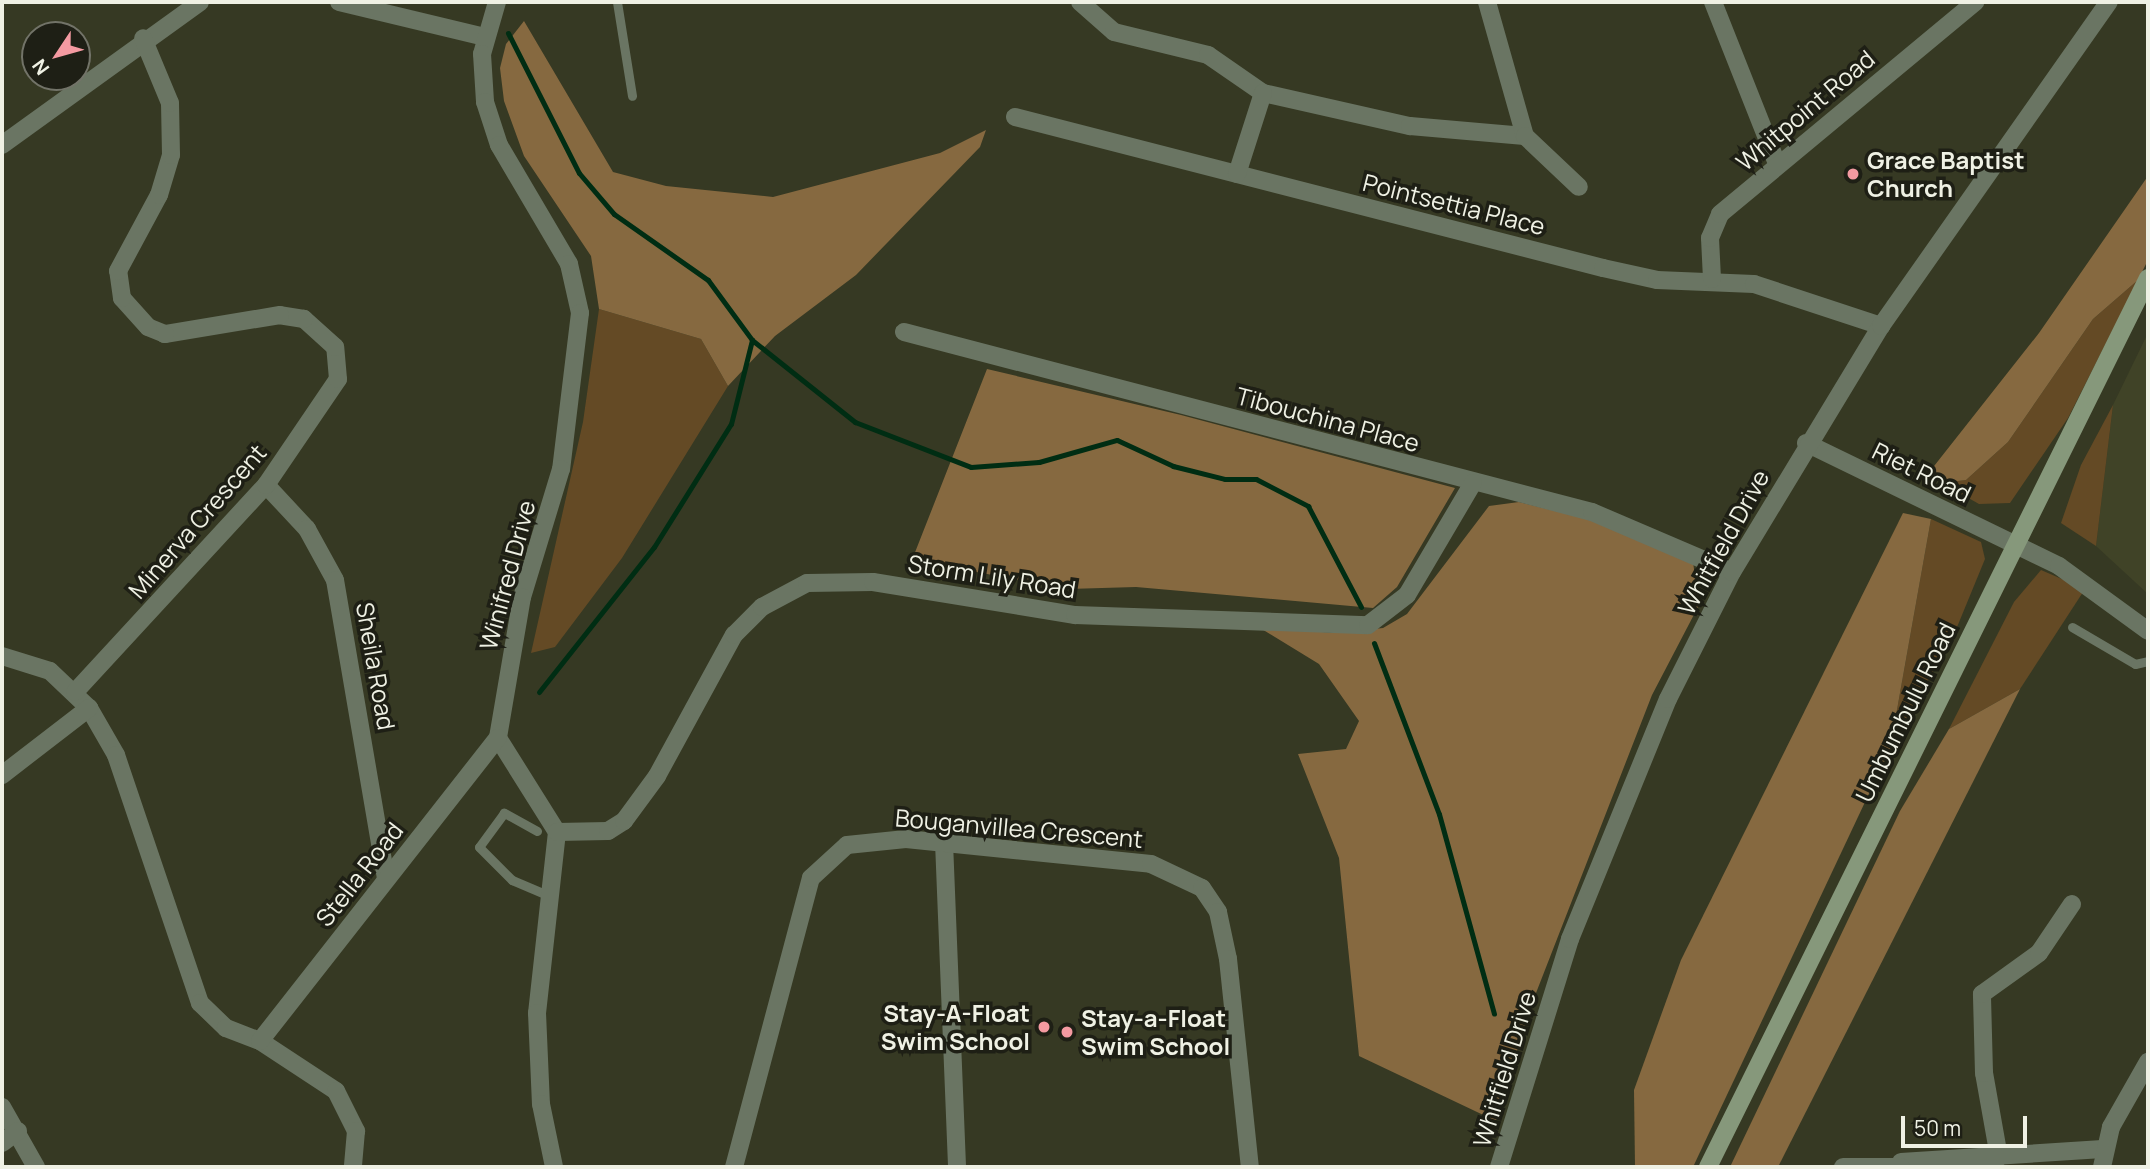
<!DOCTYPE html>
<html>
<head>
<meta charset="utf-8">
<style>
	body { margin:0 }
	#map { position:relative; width:2150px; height:1169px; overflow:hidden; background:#363923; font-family:Manrope,sans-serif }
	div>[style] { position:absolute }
	.built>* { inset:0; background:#404327 }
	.green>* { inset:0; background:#644a25 }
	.forest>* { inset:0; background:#866940 }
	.stream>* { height:5px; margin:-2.5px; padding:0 2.5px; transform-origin:2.5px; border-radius:2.5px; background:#002d13 }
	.lane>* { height:9px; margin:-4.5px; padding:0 4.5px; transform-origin:4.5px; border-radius:4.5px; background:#6a7563 }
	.street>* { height:18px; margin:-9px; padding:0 9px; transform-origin:9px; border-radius:9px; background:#6a7563 }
	.secondary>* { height:18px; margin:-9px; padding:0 9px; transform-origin:9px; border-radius:9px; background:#86987b }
	.dots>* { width:19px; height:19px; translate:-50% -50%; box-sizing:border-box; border:4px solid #1e1f15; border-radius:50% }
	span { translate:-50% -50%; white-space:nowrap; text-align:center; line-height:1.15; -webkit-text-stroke:7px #1e1f15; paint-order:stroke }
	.street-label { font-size:24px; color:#eff1e4 }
	.poi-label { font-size:24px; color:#eff1e4; font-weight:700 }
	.left { translate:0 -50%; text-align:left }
	.right { translate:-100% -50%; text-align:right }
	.frame { position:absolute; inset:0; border:4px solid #eff1e4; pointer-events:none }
	.north { position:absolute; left:21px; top:21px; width:70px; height:70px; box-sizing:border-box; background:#1e1f15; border:2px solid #727368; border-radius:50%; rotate:234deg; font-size:19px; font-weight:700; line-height:28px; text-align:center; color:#eff1e4 }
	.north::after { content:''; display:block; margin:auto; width:24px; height:32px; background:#f49aa1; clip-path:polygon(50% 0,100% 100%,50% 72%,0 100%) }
	.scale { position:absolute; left:1901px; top:1116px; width:126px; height:32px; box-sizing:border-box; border:4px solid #eff1e4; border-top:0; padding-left:9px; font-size:21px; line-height:24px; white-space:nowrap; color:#eff1e4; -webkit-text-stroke:5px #1e1f15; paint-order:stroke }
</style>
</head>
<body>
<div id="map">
	<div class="built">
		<div style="clip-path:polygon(2148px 333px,2148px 594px,2096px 546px,2113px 405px)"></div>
	</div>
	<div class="green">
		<div style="clip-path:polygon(2138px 280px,2068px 418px,2010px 503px,1979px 504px,1942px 483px,1966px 480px,2008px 442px,2093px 319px)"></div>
		<div style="clip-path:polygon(599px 309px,701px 339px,728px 386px,622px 558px,555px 647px,531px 653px,583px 422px)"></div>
		<div style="clip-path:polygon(2113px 405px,2096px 546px,2061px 523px,2081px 465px)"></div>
		<div style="clip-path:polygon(1931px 519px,1981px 542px,1985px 559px,1955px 632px,1890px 749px)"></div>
		<div style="clip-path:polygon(2041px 570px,2085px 589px,2020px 689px,1949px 729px,2014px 602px)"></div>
	</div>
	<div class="forest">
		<div style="clip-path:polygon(524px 21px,613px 172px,666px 186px,773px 197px,940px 153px,986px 130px,980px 147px,856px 275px,775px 336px,728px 386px,701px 339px,599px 309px,591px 256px,524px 156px,504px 101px,500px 68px,506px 44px)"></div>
		<div style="clip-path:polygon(2148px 176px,2148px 260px,2138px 280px,2093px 319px,2008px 442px,1966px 480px,1942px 483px,1927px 475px,2039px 333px)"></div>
		<div style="clip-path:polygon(987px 369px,1181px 415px,1455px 488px,1397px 587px,1373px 608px,1136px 587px,1068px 589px,912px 560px)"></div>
		<div style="clip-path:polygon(1519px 502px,1592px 520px,1693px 562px,1699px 605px,1652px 695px,1529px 1011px,1496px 1121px,1359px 1056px,1339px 858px,1298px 754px,1346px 749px,1359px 721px,1319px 664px,1260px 628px,1338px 633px,1383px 628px,1407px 614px,1489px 506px)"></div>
		<div style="clip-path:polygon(1903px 513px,1931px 519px,1890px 749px,1693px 1167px,1635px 1167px,1634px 1090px,1681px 960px)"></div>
		<div style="clip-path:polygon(2020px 689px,1778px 1167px,1730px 1167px,1900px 811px,1949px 729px)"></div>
	</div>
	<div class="stream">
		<div style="left:508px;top:33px;width:157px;rotate:63.1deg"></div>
		<div style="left:579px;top:173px;width:54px;rotate:49.5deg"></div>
		<div style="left:614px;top:214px;width:115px;rotate:35.1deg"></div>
		<div style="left:708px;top:280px;width:74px;rotate:53.7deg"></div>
		<div style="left:752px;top:340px;width:132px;rotate:38.5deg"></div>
		<div style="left:855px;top:422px;width:124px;rotate:21.2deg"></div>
		<div style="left:971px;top:467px;width:68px;rotate:-4.2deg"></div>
		<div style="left:1039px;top:462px;width:81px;rotate:-15.8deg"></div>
		<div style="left:1117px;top:440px;width:62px;rotate:24.9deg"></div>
		<div style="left:1173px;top:466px;width:54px;rotate:14deg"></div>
		<div style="left:1225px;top:479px;width:31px"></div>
		<div style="left:1256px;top:479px;width:59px;rotate:27.4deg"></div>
		<div style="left:1308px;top:506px;width:114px;rotate:62.3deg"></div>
		<div style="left:1374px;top:643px;width:183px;rotate:69.2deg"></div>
		<div style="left:1439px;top:814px;width:207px;rotate:74.6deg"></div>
		<div style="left:539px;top:692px;width:185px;rotate:-51.6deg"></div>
		<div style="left:654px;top:547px;width:145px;rotate:-58deg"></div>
		<div style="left:731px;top:424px;width:87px;rotate:-76deg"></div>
	</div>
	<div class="lane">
		<div style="left:617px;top:2px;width:95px;rotate:80.9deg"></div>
		<div style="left:2072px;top:627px;width:73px;rotate:30.4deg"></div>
		<div style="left:2135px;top:664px;width:13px;rotate:-13deg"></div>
		<div style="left:537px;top:831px;width:38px;rotate:-151deg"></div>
		<div style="left:504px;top:813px;width:42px;rotate:126.3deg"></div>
		<div style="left:479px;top:847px;width:47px;rotate:45deg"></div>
		<div style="left:512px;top:880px;width:39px;rotate:23deg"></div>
	</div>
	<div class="street">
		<div style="left:339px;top:2px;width:150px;rotate:13.5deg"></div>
		<div style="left:497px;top:2px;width:54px;rotate:106.1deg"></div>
		<div style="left:482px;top:54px;width:48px;rotate:86.4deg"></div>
		<div style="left:485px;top:102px;width:45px;rotate:72deg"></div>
		<div style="left:499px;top:145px;width:138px;rotate:59.5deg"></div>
		<div style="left:569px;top:264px;width:50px;rotate:77.3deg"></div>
		<div style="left:580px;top:313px;width:157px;rotate:96.9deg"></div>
		<div style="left:561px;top:469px;width:134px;rotate:106.9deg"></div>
		<div style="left:522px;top:597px;width:143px;rotate:99.7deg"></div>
		<div style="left:498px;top:738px;width:111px;rotate:57.9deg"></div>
		<div style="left:557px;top:832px;width:182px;rotate:96.3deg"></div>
		<div style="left:537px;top:1013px;width:91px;rotate:87.5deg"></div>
		<div style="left:541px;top:1104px;width:64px;rotate:78.3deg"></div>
		<div style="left:1080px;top:2px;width:45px;rotate:41.4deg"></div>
		<div style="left:1114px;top:32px;width:97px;rotate:13.7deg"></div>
		<div style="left:1208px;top:55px;width:67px;rotate:34.6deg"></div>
		<div style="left:1263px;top:93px;width:151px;rotate:12.7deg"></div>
		<div style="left:1410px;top:126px;width:115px;rotate:5deg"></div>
		<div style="left:1487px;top:2px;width:139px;rotate:74.2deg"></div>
		<div style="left:1525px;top:136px;width:74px;rotate:43.4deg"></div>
		<div style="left:1713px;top:2px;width:174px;rotate:68.4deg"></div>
		<div style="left:1015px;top:117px;width:607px;rotate:14.4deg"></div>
		<div style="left:1603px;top:268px;width:55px;rotate:12.5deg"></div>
		<div style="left:1657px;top:280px;width:97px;rotate:2.4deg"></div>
		<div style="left:1754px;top:284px;width:134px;rotate:18.3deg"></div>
		<div style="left:2px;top:145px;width:244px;rotate:-35.8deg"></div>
		<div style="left:1237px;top:174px;width:85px;rotate:-72.2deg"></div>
		<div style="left:1712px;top:279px;width:41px;rotate:-92.8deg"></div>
		<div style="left:1710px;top:238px;width:26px;rotate:-67deg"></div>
		<div style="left:1720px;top:214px;width:332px;rotate:-39.7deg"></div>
		<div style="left:904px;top:332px;width:711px;rotate:14.66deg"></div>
		<div style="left:1592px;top:512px;width:152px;rotate:23.2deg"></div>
		<div style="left:1806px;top:443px;width:281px;rotate:25.9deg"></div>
		<div style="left:2059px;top:566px;width:110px;rotate:36.1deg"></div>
		<div style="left:266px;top:485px;width:60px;rotate:47deg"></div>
		<div style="left:307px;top:529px;width:58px;rotate:61.2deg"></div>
		<div style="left:335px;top:580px;width:302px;rotate:80.3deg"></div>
		<div style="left:2px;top:656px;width:50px;rotate:17.4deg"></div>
		<div style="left:50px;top:671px;width:54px;rotate:43.5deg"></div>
		<div style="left:89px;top:708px;width:54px;rotate:60.1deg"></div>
		<div style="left:116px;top:755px;width:262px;rotate:71.3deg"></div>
		<div style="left:200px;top:1003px;width:36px;rotate:44deg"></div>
		<div style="left:226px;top:1028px;width:36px;rotate:21deg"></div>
		<div style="left:260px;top:1041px;width:91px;rotate:33.3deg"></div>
		<div style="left:336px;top:1091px;width:45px;rotate:63.4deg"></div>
		<div style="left:356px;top:1131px;width:36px;rotate:95deg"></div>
		<div style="left:75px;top:692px;width:282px;rotate:-47.3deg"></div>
		<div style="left:266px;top:485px;width:128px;rotate:-55.8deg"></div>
		<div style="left:338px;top:379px;width:32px;rotate:-95deg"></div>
		<div style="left:335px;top:347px;width:42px;rotate:-137.9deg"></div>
		<div style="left:304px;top:319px;width:24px;rotate:-171deg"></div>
		<div style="left:280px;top:315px;width:117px;rotate:170.6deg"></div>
		<div style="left:165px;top:334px;width:18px;rotate:-158deg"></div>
		<div style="left:148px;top:327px;width:39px;rotate:-132deg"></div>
		<div style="left:122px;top:298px;width:27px;rotate:-98deg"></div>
		<div style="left:118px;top:271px;width:86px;rotate:-61.7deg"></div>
		<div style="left:159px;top:195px;width:42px;rotate:-73.3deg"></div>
		<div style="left:171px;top:155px;width:52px;rotate:-91.1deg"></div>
		<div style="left:170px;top:103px;width:70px;rotate:-112.6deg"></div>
		<div style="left:2px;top:775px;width:110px;rotate:-37.6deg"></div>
		<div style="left:557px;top:832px;width:51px;rotate:-1.1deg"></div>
		<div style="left:608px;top:831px;width:19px;rotate:-32deg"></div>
		<div style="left:624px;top:821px;width:56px;rotate:-53.7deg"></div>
		<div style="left:657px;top:776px;width:161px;rotate:-61.4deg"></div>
		<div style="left:734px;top:635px;width:40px;rotate:-45deg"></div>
		<div style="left:762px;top:607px;width:51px;rotate:-28.1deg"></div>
		<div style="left:807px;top:583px;width:66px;rotate:-0.9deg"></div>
		<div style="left:873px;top:582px;width:205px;rotate:9.3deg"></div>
		<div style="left:1075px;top:615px;width:293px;rotate:2deg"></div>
		<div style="left:1368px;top:625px;width:49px;rotate:-37.6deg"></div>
		<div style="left:1407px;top:595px;width:130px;rotate:-59.5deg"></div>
		<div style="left:944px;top:842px;width:325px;rotate:87.7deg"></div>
		<div style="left:260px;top:1041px;width:385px;rotate:-51.9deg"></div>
		<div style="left:2px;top:1107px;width:69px;rotate:60.5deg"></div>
		<div style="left:2px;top:1143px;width:20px;rotate:-37deg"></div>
		<div style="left:1999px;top:1157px;width:85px;rotate:-100.1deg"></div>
		<div style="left:1984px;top:1073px;width:79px;rotate:-91.5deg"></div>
		<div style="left:1982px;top:994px;width:70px;rotate:-35.7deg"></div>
		<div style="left:2039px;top:953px;width:59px;rotate:-56deg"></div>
		<div style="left:1901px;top:1162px;width:202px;rotate:-3.7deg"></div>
		<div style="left:734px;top:1167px;width:299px;rotate:-75.1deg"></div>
		<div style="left:811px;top:878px;width:49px;rotate:-42.5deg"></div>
		<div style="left:847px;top:845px;width:59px;rotate:-5.8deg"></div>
		<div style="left:906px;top:839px;width:246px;rotate:5.8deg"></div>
		<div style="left:1151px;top:864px;width:56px;rotate:25.2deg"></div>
		<div style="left:1202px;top:888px;width:29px;rotate:56deg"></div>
		<div style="left:1218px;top:912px;width:48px;rotate:78deg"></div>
		<div style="left:1228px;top:959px;width:209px;rotate:84deg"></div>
		<div style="left:1499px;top:1167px;width:239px;rotate:-72.7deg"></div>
		<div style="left:1570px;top:939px;width:259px;rotate:-67.8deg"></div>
		<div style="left:1668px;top:699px;width:142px;rotate:-63.3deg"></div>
		<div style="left:1732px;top:572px;width:288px;rotate:-58.8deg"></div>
		<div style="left:1881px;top:326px;width:396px;rotate:-54.9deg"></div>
		<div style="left:1843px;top:1167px;width:58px"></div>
		<div style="left:2102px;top:1167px;width:41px;rotate:-77.3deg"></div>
		<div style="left:2111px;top:1127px;width:75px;rotate:-60.4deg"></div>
	</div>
	<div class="secondary">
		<div style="left:1708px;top:1167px;width:992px;rotate:-63.67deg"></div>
	</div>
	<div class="dots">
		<div style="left:1853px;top:174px;background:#f49aa1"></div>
		<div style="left:1044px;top:1027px;background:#f49aa1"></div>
		<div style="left:1067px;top:1032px;background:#f49aa1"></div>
	</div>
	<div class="street-label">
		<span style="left:1805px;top:110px;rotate:-40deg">Whitpoint Road</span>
		<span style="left:1454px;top:204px;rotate:14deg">Pointsettia Place</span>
		<span style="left:1328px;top:419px;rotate:15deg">Tibouchina Place</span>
		<span style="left:1922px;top:472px;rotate:26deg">Riet Road</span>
		<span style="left:197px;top:521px;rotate:-49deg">Minerva Crescent</span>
		<span style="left:1723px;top:542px;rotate:-61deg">Whitfield Drive</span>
		<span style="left:507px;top:575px;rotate:-75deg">Winifred Drive</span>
		<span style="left:992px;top:576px;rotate:9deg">Storm Lily Road</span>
		<span style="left:376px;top:666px;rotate:80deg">Sheila Road</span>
		<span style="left:1905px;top:712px;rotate:-64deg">Umbumbulu Road</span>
		<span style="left:1019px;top:828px;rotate:5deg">Bouganvillea Crescent</span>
		<span style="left:359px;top:874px;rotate:-52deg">Stella Road</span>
		<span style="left:1504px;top:1069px;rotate:-73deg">Whitfield Drive</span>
	</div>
	<div class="poi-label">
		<span class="left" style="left:1867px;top:174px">Grace Baptist<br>Church</span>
		<span class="right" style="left:1030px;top:1027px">Stay-A-Float<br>Swim School</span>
		<span class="left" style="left:1081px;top:1032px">Stay-a-Float<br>Swim School</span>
	</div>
	<div class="frame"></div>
	<div class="north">N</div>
	<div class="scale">50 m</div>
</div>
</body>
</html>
